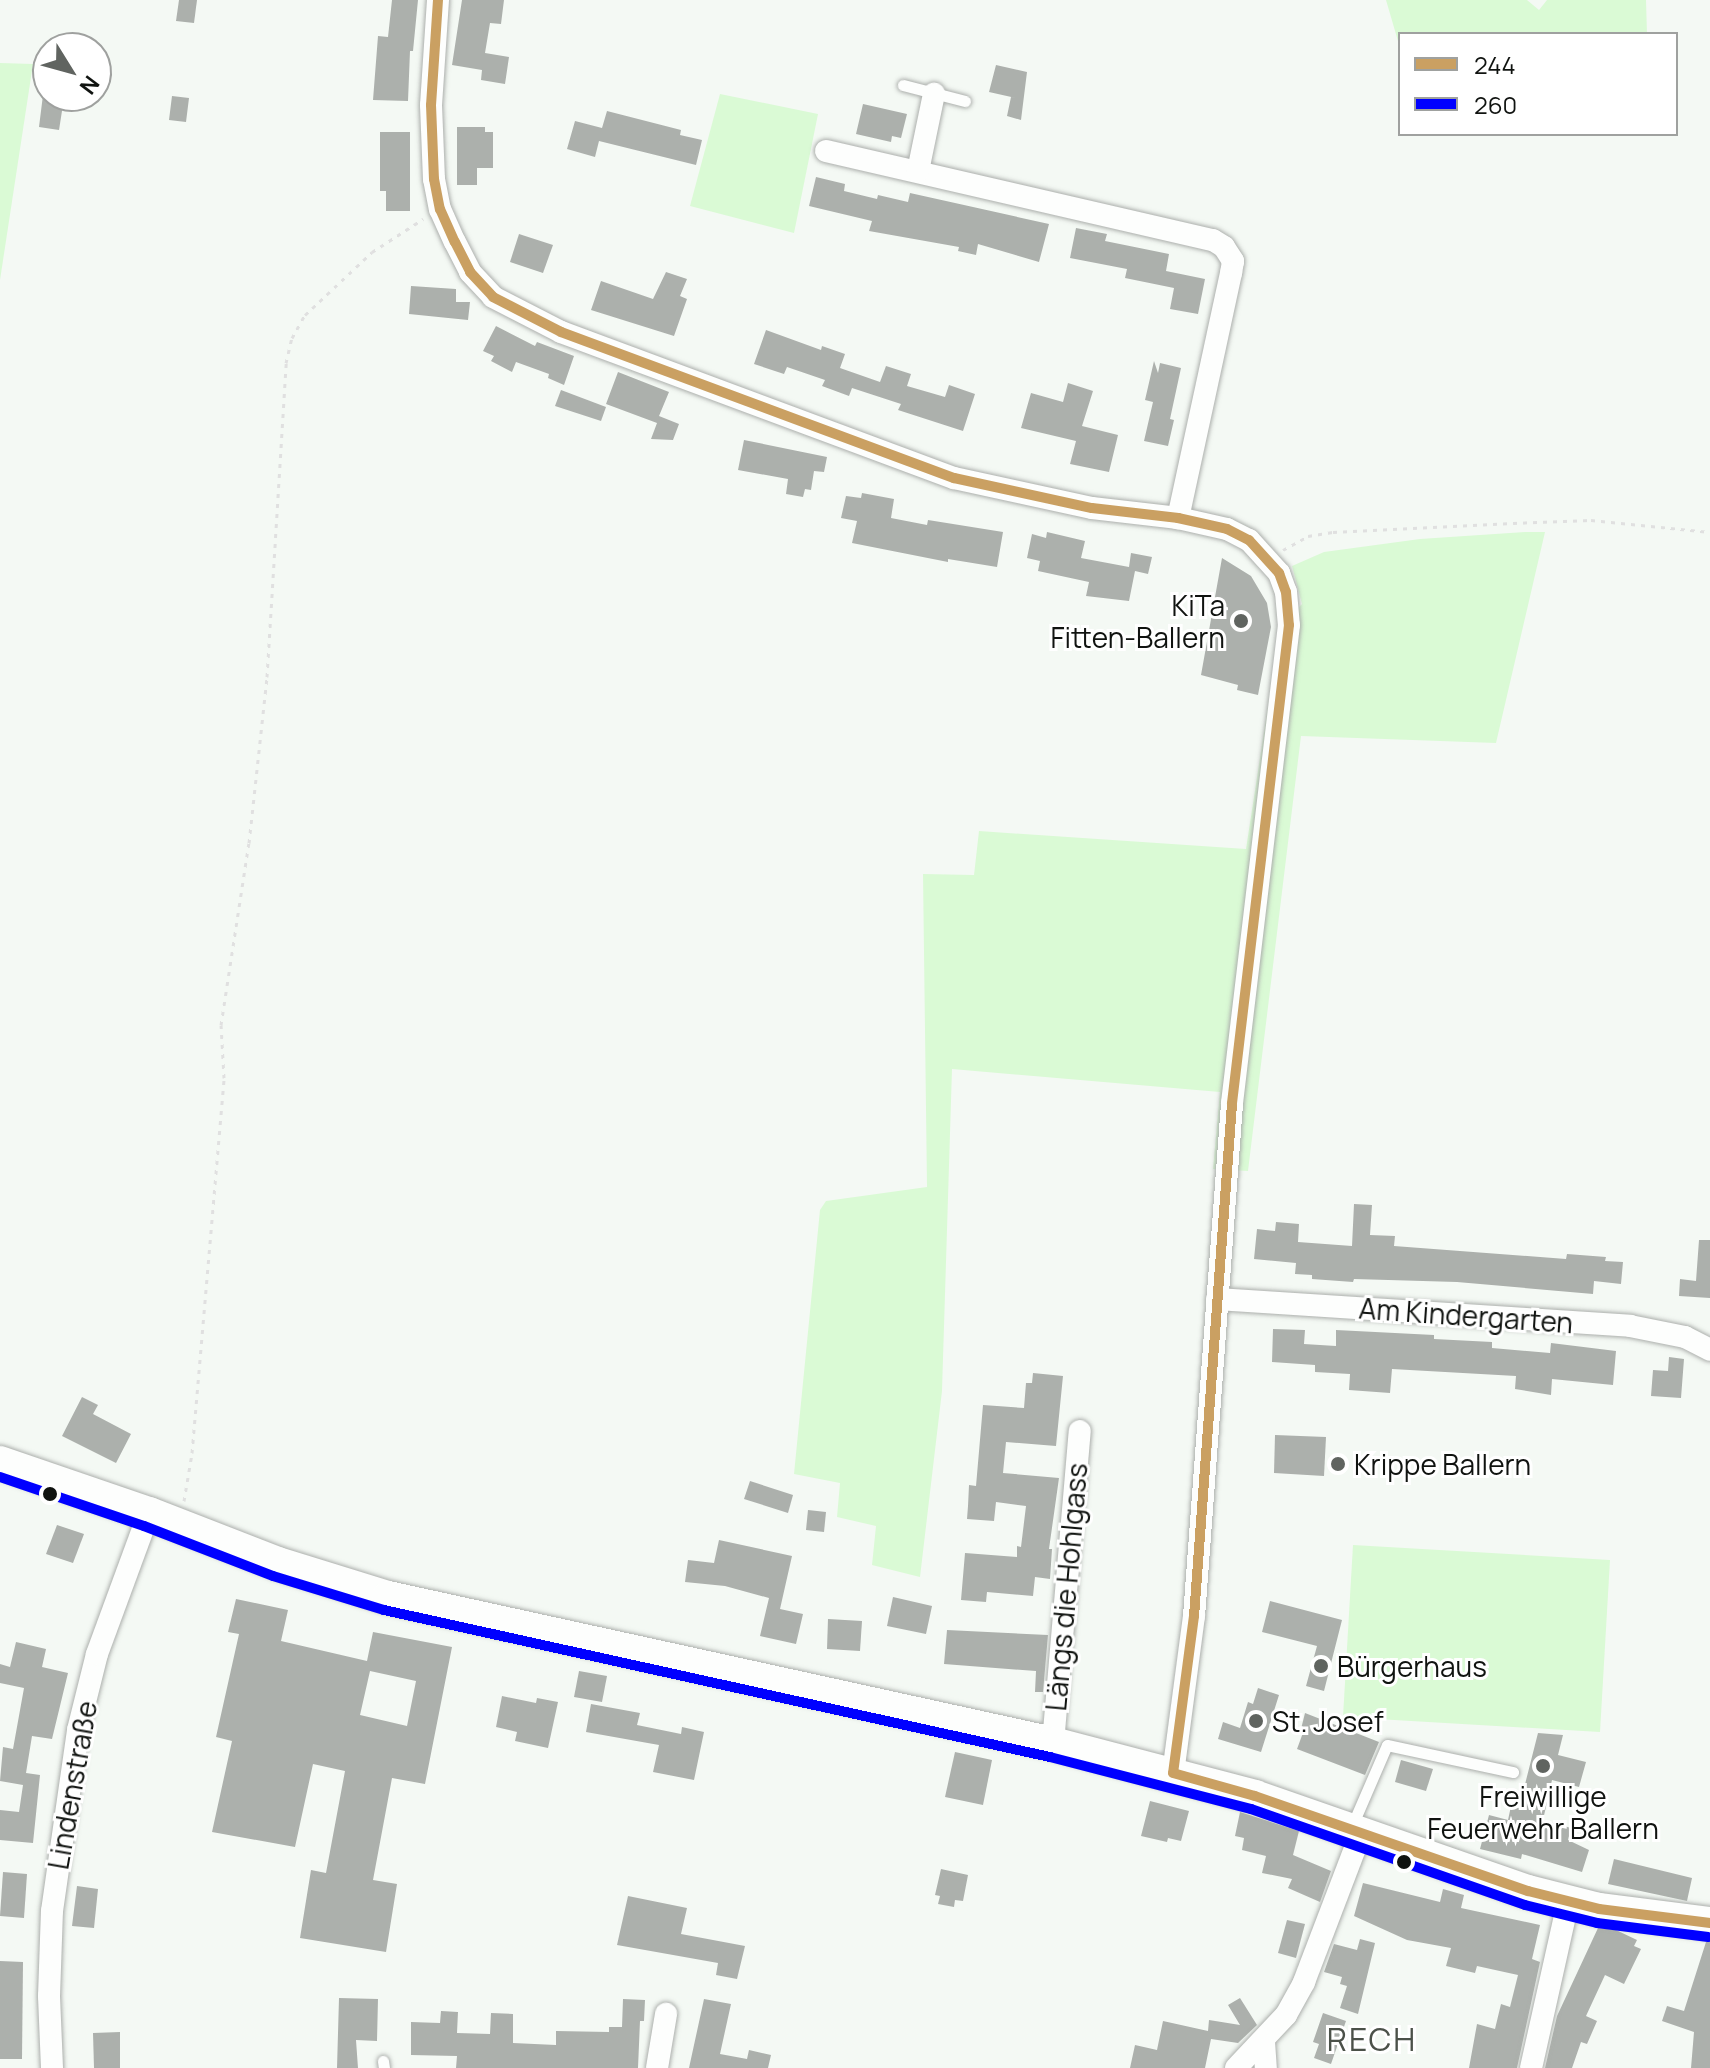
<!DOCTYPE html>
<html>
<head>
<meta charset="utf-8">
<style>
	body { margin:0 }
	#map { position:relative; width:1710px; height:2068px; overflow:hidden; background:#f4f9f4; font-family:Manrope,sans-serif }
	div>[style] { position:absolute }
	.green>* { inset:0; background:#dafad5 }
	.building>* { inset:0; background:#acb0ac }
	.path>* { height:3px; margin-top:-1.5px; transform-origin:0; background:repeating-linear-gradient(90deg,#e0e0e0 0 4px,transparent 0 10px) }
	.roads { filter:drop-shadow(0 0 2px #acafac) drop-shadow(0 0 2px #acafac) }
	.lane>* { height:11px; margin:-5.5px; padding:0 5.5px; transform-origin:5.5px; border-radius:5.5px; background:#fdfefd }
	.street>* { height:22px; margin:-11px; padding:0 11px; transform-origin:11px; border-radius:11px; background:#fdfefd }
	.secondary>* { height:32px; margin:-16px; padding:0 16px; transform-origin:16px; border-radius:16px; background:#fdfefd }
	.bus-1>* { height:10px; margin:-5px; padding:0 5px; transform-origin:5px; border-radius:5px; background:#caa062 }
	.bus-2>* { height:10px; margin:-5px; padding:0 5px; transform-origin:5px; border-radius:5px; background:#00f }
	.dots>* { width:22px; height:22px; translate:-50% -50%; box-sizing:border-box; border:4px solid #fff; border-radius:50% }
	span { translate:-50% -50%; white-space:nowrap; text-align:center; line-height:1.15; -webkit-text-stroke:6px #fff; paint-order:stroke }
	.poi-label { font-size:28px; color:#101310 }
	.right { translate:-100% -50%; text-align:right }
	.left { translate:0 -50%; text-align:left }
	.street-label { font-size:28px; color:#101310 }
	.quarter-label { font-size:32px; color:#4b5149; letter-spacing:2px }
	.legend { position:absolute; left:1398px; top:32px; width:280px; height:104px; box-sizing:border-box; background:#fff; border:2px solid #9fa19f; margin:0; padding:10px 14px; list-style:none; font-size:24px; color:#101310 }
	.legend li { display:flex; align-items:center; gap:16px; height:40px }
	.legend b { width:40px; border:2px solid #9fa19f }
	.north { position:absolute; left:32px; top:32px; width:80px; height:80px; box-sizing:border-box; background:#fff; border:2px solid #9fa19f; border-radius:50%; rotate:127deg; font-size:22px; font-weight:700; line-height:32px; text-align:center; color:#101310 }
	.north::after { content:''; display:block; margin:auto; width:28px; height:36px; background:#606460; clip-path:polygon(50% 0,100% 100%,50% 72%,0 100%) }
</style>
</head>
<body>
<div id="map">
	<div class="green">
		<div style="clip-path:polygon(1386px 0,1527px 0,1539px 10px,1547px 0,1646px 0,1647px 34px,1400px 34px,1400px 48px)"></div>
		<div style="clip-path:polygon(0 63px,33px 64px,0 280px)"></div>
		<div style="clip-path:polygon(720px 94px,818px 114px,794px 233px,690px 206px)"></div>
		<div style="clip-path:polygon(1525px 532px,1545px 532px,1496px 743px,1301px 736px,1248px 1171px,1213px 1169px,1220px 1092px,952px 1069px,942px 1391px,920px 1577px,872px 1565px,876px 1526px,837px 1517px,840px 1483px,794px 1474px,820px 1210px,826px 1201px,927px 1187px,923px 874px,974px 875px,979px 831px,1246px 849px,1280px 628px,1302px 604px,1292px 566px,1324px 552px,1420px 539px)"></div>
		<div style="clip-path:polygon(1353px 1545px,1610px 1560px,1600px 1732px,1343px 1717px)"></div>
	</div>
	<div class="building">
		<div style="clip-path:polygon(179px 0,197px 0,194px 23px,176px 21px)"></div>
		<div style="clip-path:polygon(392px 0,418px 0,413px 51px,410px 51px,408px 101px,373px 100px,378px 36px,388px 37px)"></div>
		<div style="clip-path:polygon(462px 0,504px 0,501px 24px,490px 23px,485px 53px,509px 57px,505px 84px,481px 80px,482px 70px,452px 65px)"></div>
		<div style="clip-path:polygon(996px 65px,1027px 72px,1021px 120px,1007px 116px,1011px 97px,1020px 99px,989px 92px)"></div>
		<div style="clip-path:polygon(43px 95px,64px 98px,59px 130px,39px 127px)"></div>
		<div style="clip-path:polygon(172px 96px,189px 98px,186px 122px,169px 120px)"></div>
		<div style="clip-path:polygon(863px 104px,907px 114px,901px 138px,892px 136px,891px 142px,856px 134px)"></div>
		<div style="clip-path:polygon(607px 111px,681px 130px,680px 135px,702px 140px,696px 165px,599px 141px,595px 157px,567px 149px,575px 121px,602px 128px)"></div>
		<div style="clip-path:polygon(457px 127px,485px 127px,485px 132px,493px 132px,493px 168px,477px 168px,477px 185px,457px 185px)"></div>
		<div style="clip-path:polygon(380px 132px,410px 132px,410px 211px,386px 211px,386px 191px,380px 191px)"></div>
		<div style="clip-path:polygon(816px 177px,845px 184px,844px 191px,877px 199px,878px 195px,908px 202px,910px 193px,1049px 224px,1039px 262px,978px 244px,976px 255px,958px 251px,959px 247px,869px 231px,872px 221px,809px 206px)"></div>
		<div style="clip-path:polygon(1076px 228px,1107px 234px,1105px 241px,1169px 254px,1166px 271px,1205px 279px,1198px 314px,1170px 309px,1174px 288px,1125px 278px,1127px 269px,1070px 258px)"></div>
		<div style="clip-path:polygon(519px 234px,553px 245px,543px 273px,510px 262px)"></div>
		<div style="clip-path:polygon(666px 272px,687px 279px,680px 296px,687px 299px,674px 336px,591px 310px,601px 281px,653px 299px)"></div>
		<div style="clip-path:polygon(411px 286px,456px 289px,456px 302px,470px 302px,468px 320px,409px 314px)"></div>
		<div style="clip-path:polygon(496px 326px,535px 346px,537px 342px,574px 356px,564px 385px,548px 378px,549px 374px,516px 362px,512px 372px,491px 361px,494px 356px,483px 351px)"></div>
		<div style="clip-path:polygon(766px 330px,821px 350px,822px 346px,845px 354px,840px 368px,880px 382px,886px 366px,911px 374px,907px 386px,945px 397px,949px 385px,975px 394px,963px 431px,898px 410px,901px 404px,852px 388px,849px 396px,822px 386px,825px 380px,787px 367px,784px 374px,754px 364px)"></div>
		<div style="clip-path:polygon(1154px 361px,1158px 373px,1160px 363px,1181px 368px,1170px 419px,1174px 420px,1168px 446px,1144px 441px,1153px 402px,1145px 400px)"></div>
		<div style="clip-path:polygon(618px 372px,669px 392px,659px 416px,679px 424px,673px 440px,651px 439px,657px 423px,606px 404px)"></div>
		<div style="clip-path:polygon(1068px 383px,1093px 391px,1082px 426px,1118px 435px,1109px 472px,1070px 464px,1076px 441px,1021px 428px,1031px 393px,1063px 402px)"></div>
		<div style="clip-path:polygon(561px 390px,606px 407px,601px 421px,555px 406px)"></div>
		<div style="clip-path:polygon(744px 440px,827px 457px,824px 472px,814px 471px,811px 490px,805px 489px,803px 497px,786px 494px,788px 479px,738px 470px)"></div>
		<div style="clip-path:polygon(862px 493px,894px 499px,891px 518px,927px 525px,928px 520px,1003px 532px,997px 567px,948px 559px,948px 562px,852px 543px,857px 521px,841px 518px,846px 496px,861px 498px)"></div>
		<div style="clip-path:polygon(1047px 532px,1085px 541px,1081px 558px,1129px 567px,1131px 553px,1152px 557px,1148px 574px,1135px 571px,1129px 601px,1086px 596px,1089px 582px,1038px 571px,1040px 561px,1027px 558px,1032px 534px,1046px 538px)"></div>
		<div style="clip-path:polygon(1222px 558px,1251px 576px,1267px 603px,1271px 627px,1258px 695px,1237px 690px,1238px 685px,1201px 675px)"></div>
		<div style="clip-path:polygon(1354px 1204px,1372px 1205px,1370px 1235px,1395px 1236px,1394px 1246px,1566px 1259px,1567px 1254px,1606px 1257px,1605px 1261px,1623px 1262px,1621px 1284px,1594px 1281px,1593px 1294px,1457px 1282px,1354px 1279px,1353px 1282px,1312px 1279px,1312px 1275px,1295px 1274px,1296px 1263px,1254px 1259px,1257px 1229px,1275px 1231px,1276px 1222px,1299px 1224px,1298px 1242px,1352px 1246px)"></div>
		<div style="clip-path:polygon(1699px 1240px,1710px 1240px,1710px 1298px,1679px 1296px,1680px 1279px,1696px 1281px)"></div>
		<div style="clip-path:polygon(1273px 1329px,1305px 1330px,1304px 1344px,1336px 1346px,1336px 1330px,1434px 1335px,1434px 1339px,1492px 1342px,1492px 1348px,1550px 1353px,1551px 1343px,1616px 1351px,1613px 1385px,1552px 1379px,1551px 1395px,1515px 1389px,1516px 1376px,1392px 1369px,1390px 1393px,1349px 1390px,1350px 1374px,1315px 1372px,1315px 1365px,1272px 1362px)"></div>
		<div style="clip-path:polygon(1669px 1357px,1684px 1359px,1681px 1398px,1651px 1396px,1653px 1370px,1668px 1371px)"></div>
		<div style="clip-path:polygon(1033px 1373px,1063px 1376px,1056px 1446px,1006px 1442px,1003px 1473px,1059px 1478px,1049px 1549px,1052px 1549px,1050px 1579px,1035px 1577px,1033px 1596px,987px 1592px,986px 1602px,961px 1600px,965px 1553px,1017px 1557px,1017px 1546px,1021px 1547px,1026px 1506px,996px 1502px,994px 1521px,967px 1519px,968px 1506px,969px 1485px,976px 1486px,983px 1405px,1024px 1408px,1026px 1383px,1032px 1383px)"></div>
		<div style="clip-path:polygon(82px 1397px,98px 1405px,93px 1414px,131px 1434px,116px 1463px,62px 1436px)"></div>
		<div style="clip-path:polygon(1275px 1435px,1326px 1437px,1324px 1476px,1274px 1473px)"></div>
		<div style="clip-path:polygon(750px 1481px,793px 1495px,788px 1513px,744px 1499px)"></div>
		<div style="clip-path:polygon(808px 1510px,826px 1512px,824px 1532px,806px 1530px)"></div>
		<div style="clip-path:polygon(57px 1525px,84px 1534px,73px 1563px,46px 1554px)"></div>
		<div style="clip-path:polygon(719px 1540px,792px 1556px,780px 1609px,803px 1614px,796px 1644px,760px 1636px,769px 1598px,725px 1586px,685px 1582px,688px 1560px,714px 1563px)"></div>
		<div style="clip-path:polygon(893px 1597px,932px 1606px,926px 1634px,887px 1626px)"></div>
		<div style="clip-path:polygon(evenodd,236px 1599px,288px 1610px,281px 1641px,367px 1661px,373px 1632px,452px 1647px,425px 1784px,392px 1778px,373px 1880px,397px 1884px,386px 1952px,300px 1938px,311px 1870px,326px 1873px,345px 1771px,313px 1764px,295px 1847px,212px 1832px,232px 1741px,216px 1737px,239px 1634px,228px 1632px,236px 1599px,370px 1671px,416px 1681px,407px 1726px,360px 1715px,370px 1671px)"></div>
		<div style="clip-path:polygon(1270px 1601px,1342px 1620px,1324px 1691px,1306px 1686px,1317px 1646px,1262px 1632px)"></div>
		<div style="clip-path:polygon(828px 1619px,862px 1621px,860px 1651px,827px 1649px)"></div>
		<div style="clip-path:polygon(947px 1630px,1048px 1635px,1043px 1692px,1035px 1692px,1036px 1671px,944px 1664px)"></div>
		<div style="clip-path:polygon(16px 1642px,46px 1649px,42px 1667px,68px 1673px,52px 1739px,32px 1736px,26px 1773px,40px 1775px,33px 1843px,0 1840px,0 1810px,19px 1812px,23px 1785px,0 1781px,3px 1747px,13px 1749px,24px 1688px,0 1683px,0 1664px,10px 1667px)"></div>
		<div style="clip-path:polygon(579px 1671px,607px 1676px,602px 1702px,574px 1697px)"></div>
		<div style="clip-path:polygon(1258px 1688px,1279px 1695px,1261px 1752px,1218px 1739px,1223px 1722px,1240px 1728px,1248px 1702px,1253px 1704px)"></div>
		<div style="clip-path:polygon(502px 1696px,536px 1703px,537px 1698px,558px 1702px,548px 1748px,515px 1741px,517px 1732px,496px 1727px)"></div>
		<div style="clip-path:polygon(591px 1704px,640px 1713px,637px 1725px,681px 1734px,682px 1727px,704px 1732px,694px 1780px,653px 1772px,659px 1745px,586px 1732px)"></div>
		<div style="clip-path:polygon(1305px 1713px,1379px 1742px,1365px 1775px,1297px 1749px,1304px 1730px,1301px 1729px)"></div>
		<div style="clip-path:polygon(1538px 1733px,1563px 1735px,1558px 1755px,1586px 1762px,1579px 1787px,1552px 1780px,1543px 1820px,1571px 1828px,1568px 1840px,1589px 1850px,1582px 1872px,1522px 1854px,1521px 1859px,1480px 1849px,1489px 1815px,1508px 1820px,1511px 1806px,1519px 1808px)"></div>
		<div style="clip-path:polygon(955px 1752px,992px 1760px,983px 1805px,945px 1797px)"></div>
		<div style="clip-path:polygon(1401px 1760px,1433px 1769px,1426px 1791px,1395px 1782px)"></div>
		<div style="clip-path:polygon(1150px 1801px,1189px 1811px,1181px 1841px,1168px 1838px,1167px 1842px,1141px 1836px)"></div>
		<div style="clip-path:polygon(1240px 1812px,1299px 1831px,1293px 1855px,1331px 1871px,1320px 1902px,1288px 1888px,1292px 1879px,1262px 1873px,1266px 1856px,1242px 1850px,1244px 1838px,1235px 1836px)"></div>
		<div style="clip-path:polygon(1614px 1859px,1692px 1878px,1687px 1901px,1608px 1884px)"></div>
		<div style="clip-path:polygon(941px 1869px,968px 1875px,963px 1901px,955px 1900px,954px 1907px,938px 1904px,940px 1896px,935px 1895px)"></div>
		<div style="clip-path:polygon(3px 1872px,27px 1874px,24px 1918px,0 1916px)"></div>
		<div style="clip-path:polygon(1363px 1883px,1440px 1902px,1443px 1889px,1464px 1895px,1461px 1908px,1540px 1925px,1532px 1959px,1540px 1962px,1517px 2068px,1469px 2068px,1477px 2024px,1495px 2029px,1501px 2004px,1510px 2007px,1518px 1975px,1477px 1966px,1475px 1973px,1446px 1966px,1451px 1948px,1407px 1940px,1354px 1916px)"></div>
		<div style="clip-path:polygon(77px 1886px,98px 1889px,94px 1928px,72px 1926px)"></div>
		<div style="clip-path:polygon(628px 1896px,687px 1908px,681px 1934px,745px 1946px,737px 1979px,716px 1975px,718px 1963px,617px 1945px)"></div>
		<div style="clip-path:polygon(1287px 1920px,1305px 1924px,1296px 1958px,1278px 1953px)"></div>
		<div style="clip-path:polygon(1598px 1928px,1616px 1930px,1637px 1940px,1634px 1946px,1641px 1949px,1624px 1984px,1605px 1975px,1586px 2016px,1597px 2021px,1587px 2044px,1581px 2042px,1572px 2068px,1545px 2068px,1557px 2016px)"></div>
		<div style="clip-path:polygon(1360px 1939px,1375px 1943px,1358px 2014px,1340px 2008px,1347px 1986px,1340px 1984px,1342px 1977px,1324px 1972px,1334px 1944px,1357px 1950px)"></div>
		<div style="clip-path:polygon(1706px 1942px,1710px 1942px,1710px 2068px,1691px 2068px,1694px 2032px,1662px 2021px,1667px 2006px,1684px 2011px)"></div>
		<div style="clip-path:polygon(0 1961px,23px 1962px,22px 2059px,0 2059px)"></div>
		<div style="clip-path:polygon(339px 1998px,378px 1999px,377px 2041px,356px 2040px,358px 2068px,337px 2068px)"></div>
		<div style="clip-path:polygon(1240px 1998px,1257px 2025px,1238px 2043px,1211px 2039px,1205px 2068px,1130px 2068px,1135px 2045px,1157px 2050px,1163px 2021px,1208px 2031px,1209px 2020px,1240px 2025px,1228px 2005px)"></div>
		<div style="clip-path:polygon(623px 1999px,645px 2000px,644px 2021px,640px 2021px,638px 2068px,456px 2068px,457px 2056px,411px 2055px,411px 2022px,440px 2023px,441px 2011px,458px 2012px,457px 2033px,490px 2034px,491px 2013px,513px 2014px,513px 2043px,556px 2045px,556px 2031px,609px 2032px,609px 2027px,622px 2027px)"></div>
		<div style="clip-path:polygon(704px 1999px,731px 2004px,720px 2054px,747px 2059px,749px 2050px,771px 2055px,768px 2068px,689px 2068px)"></div>
		<div style="clip-path:polygon(1323px 2013px,1346px 2021px,1331px 2064px,1314px 2058px,1319px 2044px,1313px 2042px)"></div>
		<div style="clip-path:polygon(120px 2032px,120px 2068px,94px 2068px,93px 2033px)"></div>
	</div>
	<div class="path">
		<div style="left:1283px;top:550px;width:29px;rotate:-29deg"></div>
		<div style="left:1308px;top:536px;width:25px;rotate:-9deg"></div>
		<div style="left:1333px;top:532px;width:180px;rotate:-2.9deg"></div>
		<div style="left:1513px;top:523px;width:78px;rotate:-2.2deg"></div>
		<div style="left:1591px;top:520px;width:120px;rotate:5.8deg"></div>
		<div style="left:184px;top:1501px;width:49px;rotate:-80.5deg"></div>
		<div style="left:192px;top:1453px;width:376px;rotate:-85.1deg"></div>
		<div style="left:224px;top:1078px;width:53px;rotate:-93.2deg"></div>
		<div style="left:221px;top:1025px;width:184px;rotate:-81.3deg"></div>
		<div style="left:249px;top:843px;width:167px;rotate:-83.8deg"></div>
		<div style="left:267px;top:677px;width:315px;rotate:-86.5deg"></div>
		<div style="left:286px;top:363px;width:26px;rotate:-77deg"></div>
		<div style="left:292px;top:338px;width:26px;rotate:-61deg"></div>
		<div style="left:305px;top:315px;width:92px;rotate:-43.2deg"></div>
		<div style="left:372px;top:252px;width:61px;rotate:-32.9deg"></div>
	</div>
	<div class="roads">
		<div class="lane">
			<div style="left:903px;top:85px;width:64px;rotate:14.5deg"></div>
			<div style="left:1351px;top:1828px;width:90px;rotate:-66.6deg"></div>
			<div style="left:1387px;top:1745px;width:129px;rotate:12.1deg"></div>
			<div style="left:383px;top:2061px;width:7px;rotate:82deg"></div>
		</div>
		<div class="street">
			<div style="left:438px;top:0;width:105px;rotate:93.8deg"></div>
			<div style="left:431px;top:105px;width:74px;rotate:87.7deg"></div>
			<div style="left:434px;top:179px;width:31px;rotate:79deg"></div>
			<div style="left:440px;top:209px;width:36px;rotate:66deg"></div>
			<div style="left:455px;top:242px;width:34px;rotate:63deg"></div>
			<div style="left:470px;top:272px;width:34px;rotate:47deg"></div>
			<div style="left:493px;top:297px;width:76px;rotate:27.2deg"></div>
			<div style="left:561px;top:332px;width:419px;rotate:20.4deg"></div>
			<div style="left:954px;top:478px;width:141px;rotate:12.3deg"></div>
			<div style="left:1092px;top:508px;width:87px;rotate:6.6deg"></div>
			<div style="left:1178px;top:518px;width:50px;rotate:12.7deg"></div>
			<div style="left:1227px;top:529px;width:25px;rotate:27deg"></div>
			<div style="left:1249px;top:540px;width:45px;rotate:47.7deg"></div>
			<div style="left:1279px;top:573px;width:20px;rotate:70deg"></div>
			<div style="left:1286px;top:592px;width:33px;rotate:85deg"></div>
			<div style="left:1289px;top:625px;width:482px;rotate:96.8deg"></div>
			<div style="left:1232px;top:1104px;width:513px;rotate:94.24deg"></div>
			<div style="left:1194px;top:1616px;width:158px;rotate:97.6deg"></div>
			<div style="left:826px;top:151px;width:397px;rotate:13deg"></div>
			<div style="left:1213px;top:240px;width:13px;rotate:32deg"></div>
			<div style="left:1224px;top:247px;width:17px;rotate:57deg"></div>
			<div style="left:1233px;top:261px;width:12px;rotate:99deg"></div>
			<div style="left:1231px;top:273px;width:251px;rotate:102.2deg"></div>
			<div style="left:918px;top:171px;width:79px;rotate:-78.3deg"></div>
			<div style="left:1217px;top:1299px;width:414px;rotate:3.7deg"></div>
			<div style="left:1630px;top:1326px;width:56px;rotate:11.3deg"></div>
			<div style="left:1685px;top:1337px;width:28px;rotate:27deg"></div>
			<div style="left:1053px;top:1743px;width:313px;rotate:-85.1deg"></div>
			<div style="left:1264px;top:2042px;width:26px;rotate:86deg"></div>
			<div style="left:52px;top:2068px;width:72px;rotate:-92.4deg"></div>
			<div style="left:49px;top:1996px;width:85px;rotate:-88deg"></div>
			<div style="left:52px;top:1911px;width:183px;rotate:-81.8deg"></div>
			<div style="left:78px;top:1730px;width:78px;rotate:-76deg"></div>
			<div style="left:97px;top:1654px;width:150px;rotate:-69.8deg"></div>
			<div style="left:657px;top:2068px;width:55px;rotate:-80.5deg"></div>
			<div style="left:1236px;top:2068px;width:73px;rotate:-46.7deg"></div>
			<div style="left:1286px;top:2015px;width:38px;rotate:-61deg"></div>
			<div style="left:1304px;top:1982px;width:160px;rotate:-69.1deg"></div>
			<div style="left:1531px;top:2068px;width:170px;rotate:-77.4deg"></div>
		</div>
		<div class="secondary">
			<div style="left:0;top:1462px;width:157px;rotate:18.9deg"></div>
			<div style="left:149px;top:1513px;width:138px;rotate:21.2deg"></div>
			<div style="left:278px;top:1563px;width:115px;rotate:17.2deg"></div>
			<div style="left:388px;top:1597px;width:681px;rotate:12.38deg"></div>
			<div style="left:1053px;top:1743px;width:209px;rotate:14.7deg"></div>
			<div style="left:1255px;top:1796px;width:289px;rotate:19.2deg"></div>
			<div style="left:1528px;top:1891px;width:73px;rotate:14.2deg"></div>
			<div style="left:1599px;top:1909px;width:112px;rotate:7.2deg"></div>
		</div>
	</div>
	<div class="bus-1">
		<div style="left:438px;top:0;width:105px;rotate:93.8deg"></div>
		<div style="left:431px;top:105px;width:74px;rotate:87.7deg"></div>
		<div style="left:434px;top:179px;width:31px;rotate:79deg"></div>
		<div style="left:440px;top:209px;width:36px;rotate:66deg"></div>
		<div style="left:455px;top:242px;width:34px;rotate:63deg"></div>
		<div style="left:470px;top:272px;width:34px;rotate:47deg"></div>
		<div style="left:493px;top:297px;width:76px;rotate:27.2deg"></div>
		<div style="left:561px;top:332px;width:419px;rotate:20.4deg"></div>
		<div style="left:954px;top:478px;width:141px;rotate:12.3deg"></div>
		<div style="left:1092px;top:508px;width:87px;rotate:6.6deg"></div>
		<div style="left:1178px;top:518px;width:50px;rotate:12.7deg"></div>
		<div style="left:1227px;top:529px;width:25px;rotate:27deg"></div>
		<div style="left:1249px;top:540px;width:45px;rotate:47.7deg"></div>
		<div style="left:1279px;top:573px;width:20px;rotate:70deg"></div>
		<div style="left:1286px;top:592px;width:33px;rotate:85deg"></div>
		<div style="left:1289px;top:625px;width:482px;rotate:96.8deg"></div>
		<div style="left:1232px;top:1104px;width:513px;rotate:94.24deg"></div>
		<div style="left:1194px;top:1616px;width:158px;rotate:97.6deg"></div>
		<div style="left:1173px;top:1773px;width:85px;rotate:15.7deg"></div>
		<div style="left:1255px;top:1796px;width:289px;rotate:19.2deg"></div>
		<div style="left:1528px;top:1891px;width:73px;rotate:14.2deg"></div>
		<div style="left:1599px;top:1909px;width:112px;rotate:7.2deg"></div>
	</div>
	<div class="bus-2">
		<div style="left:0;top:1477px;width:152px;rotate:18.8deg"></div>
		<div style="left:144px;top:1526px;width:138px;rotate:21.2deg"></div>
		<div style="left:273px;top:1576px;width:116px;rotate:17deg"></div>
		<div style="left:384px;top:1610px;width:682px;rotate:12.45deg"></div>
		<div style="left:1050px;top:1757px;width:208px;rotate:14.5deg"></div>
		<div style="left:1251px;top:1809px;width:290px;rotate:19.3deg"></div>
		<div style="left:1525px;top:1905px;width:74px;rotate:14deg"></div>
		<div style="left:1597px;top:1923px;width:112px;rotate:7.2deg"></div>
	</div>
	<div class="dots">
		<div style="left:1241px;top:621px;background:#606460"></div>
		<div style="left:1338px;top:1464px;background:#606460"></div>
		<div style="left:50px;top:1494px;background:#101310"></div>
		<div style="left:1321px;top:1666px;background:#606460"></div>
		<div style="left:1256px;top:1721px;background:#606460"></div>
		<div style="left:1543px;top:1766px;background:#606460"></div>
		<div style="left:1404px;top:1862px;background:#101310"></div>
	</div>
	<div class="poi-label">
		<span class="right" style="left:1225px;top:621px">KiTa<br>Fitten-Ballern</span>
		<span class="left" style="left:1354px;top:1464px">Krippe Ballern</span>
		<span class="left" style="left:1337px;top:1666px">Bürgerhaus</span>
		<span class="left" style="left:1272px;top:1721px">St. Josef</span>
		<span style="left:1543px;top:1812px">Freiwillige<br>Feuerwehr Ballern</span>
	</div>
	<div class="street-label">
		<span style="left:1466px;top:1315px;rotate:4deg">Am Kindergarten</span>
		<span style="left:1066px;top:1587px;rotate:-85deg">Längs die Hohlgass</span>
		<span style="left:72px;top:1785px;rotate:-80deg">Lindenstraße</span>
	</div>
	<div class="quarter-label">
		<span style="left:1372px;top:2039px">RECH</span>
	</div>
	<ul class="legend">
	<li><b style="height:10px;background:#caa062"></b>244</li>
	<li><b style="height:10px;background:#00f"></b>260</li>
	</ul>
	<div class="north">N</div>
</div>
</body>
</html>
